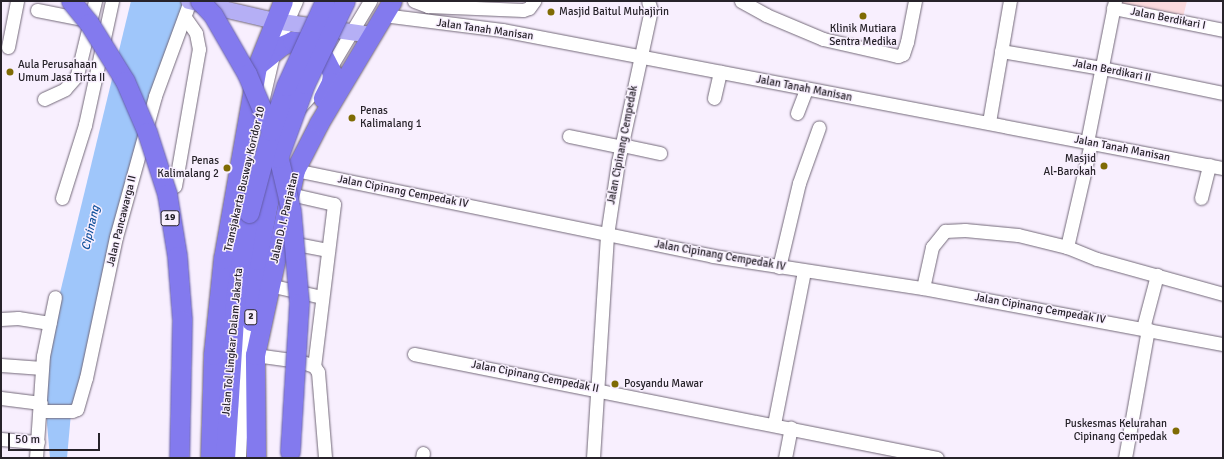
<!DOCTYPE html>
<html>
<head>
<meta charset="utf-8">
<style>
	body { margin:0 }
	#map { position:relative; width:1224px; height:459px; overflow:hidden; background:#f8effe; font-family:Signika,sans-serif }
	div>[style] { position:absolute }
	.green>* { inset:0; background:#fbdade }
	.water>* { inset:0; background:#9fc6fa }
	.roads { filter:drop-shadow(0 0 1px #736979) drop-shadow(0 0 1px #736979) }
	.minor>* { height:13px; margin:-6.5px; padding:0 6.5px; transform-origin:6.5px; border-radius:6.5px; background:#fff }
	.major>* { height:16px; margin:-8px; padding:0 8px; transform-origin:8px; border-radius:8px; background:#b5aff5 }
	.highway>* { height:19px; margin:-9.5px; padding:0 9.5px; transform-origin:9.5px; border-radius:9.5px; background:#837aee }
	.bridges { filter:drop-shadow(0 0 1px #635ca9) drop-shadow(0 0 1px #635ca9) }
	.highway-bridge>* { height:19px; margin:-9.5px; padding:0 9.5px; transform-origin:9.5px; border-radius:9.5px; background:#837aee }
	.dots>* { width:11px; height:11px; translate:-50% -50%; box-sizing:border-box; border:2px solid #f8effe; border-radius:50% }
	span { translate:-50% -50%; white-space:nowrap; text-align:center; line-height:1.15; -webkit-text-stroke:3px #f8effe; paint-order:stroke }
	.shield-label span { padding:1px 3px; background:#f8effe; border:1px solid; border-radius:3px; -webkit-text-stroke-width:0 }
	.shield-label { font-size:10px; color:#27232a; font-weight:700 }
	.poi-label { font-size:11px; color:#27232a }
	.left { translate:0 -50%; text-align:left }
	.right { translate:-100% -50%; text-align:right }
	.street-label { font-size:11px; color:#27232a }
	.water-label { font-size:12px; color:#0e509b; font-style:italic }
	.frame { position:absolute; inset:0; border:2px solid #27232a; pointer-events:none }
	.scale { position:absolute; left:8px; top:433px; width:92px; height:18px; box-sizing:border-box; border:2px solid #27232a; border-top:0; padding-left:5px; font-size:12px; line-height:14px; white-space:nowrap; color:#27232a; -webkit-text-stroke:3px #f8effe; paint-order:stroke }
</style>
</head>
<body>
<div id="map">
	<div class="green">
		<div style="clip-path:polygon(1120px 1px,1187px 1px,1183px 17px,1119px 4px)"></div>
	</div>
	<div class="water">
		<div style="clip-path:polygon(131px 1px,184px 1px,75px 409px,43px 410px,46px 365px,59px 297px)"></div>
		<div style="clip-path:polygon(46px 412px,71px 413px,67px 458px,50px 458px)"></div>
	</div>
	<div class="roads">
		<div class="minor">
			<div style="left:414px;top:1px;width:15px;rotate:20deg"></div>
			<div style="left:428px;top:6px;width:6px;rotate:-51deg"></div>
			<div style="left:741px;top:1px;width:29px;rotate:29deg"></div>
			<div style="left:766px;top:15px;width:62px;rotate:22.8deg"></div>
			<div style="left:823px;top:39px;width:77px;rotate:12.8deg"></div>
			<div style="left:898px;top:56px;width:5px;rotate:-22deg"></div>
			<div style="left:903px;top:54px;width:13px;rotate:-72deg"></div>
			<div style="left:907px;top:42px;width:42px;rotate:-79deg"></div>
			<div style="left:428px;top:6px;width:95px;rotate:2.4deg"></div>
			<div style="left:523px;top:10px;width:6px;rotate:-18deg"></div>
			<div style="left:529px;top:8px;width:9px;rotate:-54deg"></div>
			<div style="left:1113px;top:8px;width:112px;rotate:11.3deg"></div>
			<div style="left:37px;top:10px;width:52px;rotate:11.1deg"></div>
			<div style="left:383px;top:15px;width:120px;rotate:7.2deg"></div>
			<div style="left:502px;top:30px;width:734px;rotate:10.84deg"></div>
			<div style="left:8px;top:47px;width:47px;rotate:-78.9deg"></div>
			<div style="left:1001px;top:51px;width:102px;rotate:9.6deg"></div>
			<div style="left:1102px;top:68px;width:124px;rotate:11.7deg"></div>
			<div style="left:714px;top:98px;width:27px;rotate:-77deg"></div>
			<div style="left:44px;top:99px;width:23px;rotate:-25deg"></div>
			<div style="left:65px;top:89px;width:18px;rotate:-49deg"></div>
			<div style="left:77px;top:75px;width:76px;rotate:-76.3deg"></div>
			<div style="left:299px;top:108px;width:30px;rotate:-48deg"></div>
			<div style="left:319px;top:86px;width:99px;rotate:-59deg"></div>
			<div style="left:797px;top:113px;width:26px;rotate:-69deg"></div>
			<div style="left:989px;top:122px;width:123px;rotate:-80.2deg"></div>
			<div style="left:569px;top:136px;width:54px;rotate:11.7deg"></div>
			<div style="left:1087px;top:142px;width:144px;rotate:-78.8deg"></div>
			<div style="left:1091px;top:143px;width:107px;rotate:103deg"></div>
			<div style="left:1067px;top:247px;width:32px;rotate:22deg"></div>
			<div style="left:1097px;top:259px;width:131px;rotate:15.5deg"></div>
			<div style="left:622px;top:145px;width:39px;rotate:12deg"></div>
			<div style="left:250px;top:153px;width:105px;rotate:-76.8deg"></div>
			<div style="left:274px;top:51px;width:55px;rotate:-66.3deg"></div>
			<div style="left:295px;top:170px;width:427px;rotate:11.6deg"></div>
			<div style="left:713px;top:256px;width:212px;rotate:8.7deg"></div>
			<div style="left:923px;top:288px;width:305px;rotate:10.6deg"></div>
			<div style="left:175px;top:186px;width:139px;rotate:-80.1deg"></div>
			<div style="left:199px;top:49px;width:16px;rotate:-101deg"></div>
			<div style="left:196px;top:33px;width:19px;rotate:-125deg"></div>
			<div style="left:290px;top:194px;width:45px;rotate:12.8deg"></div>
			<div style="left:334px;top:204px;width:163px;rotate:97deg"></div>
			<div style="left:62px;top:198px;width:77px;rotate:-72.5deg"></div>
			<div style="left:85px;top:125px;width:127px;rotate:-77.7deg"></div>
			<div style="left:1201px;top:198px;width:34px;rotate:-76deg"></div>
			<div style="left:286px;top:242px;width:43px;rotate:10.8deg"></div>
			<div style="left:779px;top:267px;width:86px;rotate:-76.6deg"></div>
			<div style="left:799px;top:183px;width:59px;rotate:-70.3deg"></div>
			<div style="left:269px;top:285px;width:54px;rotate:12.8deg"></div>
			<div style="left:923px;top:288px;width:42px;rotate:-77.6deg"></div>
			<div style="left:932px;top:247px;width:21px;rotate:-51deg"></div>
			<div style="left:945px;top:231px;width:20px;rotate:-3deg"></div>
			<div style="left:965px;top:230px;width:53px;rotate:5.4deg"></div>
			<div style="left:1018px;top:235px;width:50px;rotate:13.8deg"></div>
			<div style="left:1px;top:319px;width:17px;rotate:-3deg"></div>
			<div style="left:18px;top:318px;width:32px;rotate:9deg"></div>
			<div style="left:1143px;top:328px;width:55px;rotate:-75.2deg"></div>
			<div style="left:414px;top:354px;width:533px;rotate:11.25deg"></div>
			<div style="left:255px;top:355px;width:44px;rotate:7.8deg"></div>
			<div style="left:299px;top:361px;width:16px;rotate:18deg"></div>
			<div style="left:314px;top:366px;width:7px;rotate:56deg"></div>
			<div style="left:318px;top:372px;width:86px;rotate:85.3deg"></div>
			<div style="left:1px;top:365px;width:41px;rotate:4.2deg"></div>
			<div style="left:1px;top:398px;width:40px;rotate:7.1deg"></div>
			<div style="left:41px;top:411px;width:31px"></div>
			<div style="left:72px;top:411px;width:5px;rotate:-22deg"></div>
			<div style="left:77px;top:409px;width:32px;rotate:-74deg"></div>
			<div style="left:86px;top:378px;width:144px;rotate:-78deg"></div>
			<div style="left:116px;top:237px;width:146px;rotate:-74.5deg"></div>
			<div style="left:155px;top:96px;width:101px;rotate:-69.8deg"></div>
			<div style="left:774px;top:424px;width:156px;rotate:-78.9deg"></div>
			<div style="left:1px;top:439px;width:37px;rotate:5deg"></div>
			<div style="left:36px;top:458px;width:102px;rotate:-86.1deg"></div>
			<div style="left:43px;top:356px;width:60px;rotate:-78.5deg"></div>
			<div style="left:239px;top:458px;width:148px;rotate:-87.3deg"></div>
			<div style="left:422px;top:458px;width:5px;rotate:-79deg"></div>
			<div style="left:593px;top:458px;width:223px;rotate:-86.4deg"></div>
			<div style="left:607px;top:235px;width:74px;rotate:-81.4deg"></div>
			<div style="left:618px;top:162px;width:156px;rotate:-77.8deg"></div>
			<div style="left:651px;top:10px;width:9px;rotate:-108deg"></div>
			<div style="left:785px;top:458px;width:31px;rotate:-79deg"></div>
			<div style="left:1125px;top:458px;width:131px;rotate:-79.9deg"></div>
		</div>
		<div class="major">
			<div style="left:189px;top:1px;width:88px;rotate:13.1deg"></div>
			<div style="left:275px;top:21px;width:97px;rotate:8.3deg"></div>
		</div>
		<div class="highway">
			<div style="left:259px;top:64px;width:28px;rotate:-39deg"></div>
			<div style="left:281px;top:46px;width:12px;rotate:-24deg"></div>
			<div style="left:292px;top:41px;width:14px;rotate:4deg"></div>
			<div style="left:306px;top:42px;width:19px;rotate:35deg"></div>
			<div style="left:322px;top:53px;width:22px;rotate:63deg"></div>
			<div style="left:332px;top:73px;width:9px;rotate:96deg"></div>
			<div style="left:331px;top:82px;width:18px;rotate:117deg"></div>
			<div style="left:251px;top:321px;width:61px;rotate:-84.4deg"></div>
			<div style="left:257px;top:260px;width:84px;rotate:-79deg"></div>
			<div style="left:210px;top:458px;width:103px;rotate:-88.3deg"></div>
			<div style="left:213px;top:355px;width:97px;rotate:-84.1deg"></div>
			<div style="left:223px;top:259px;width:196px;rotate:-80deg"></div>
			<div style="left:257px;top:66px;width:70px;rotate:-68.2deg"></div>
			<div style="left:225px;top:458px;width:168px;rotate:-86.3deg"></div>
			<div style="left:236px;top:290px;width:78px;rotate:-80.4deg"></div>
			<div style="left:256px;top:458px;width:103px;rotate:-90.6deg"></div>
			<div style="left:255px;top:355px;width:189px;rotate:-77.8deg"></div>
			<div style="left:295px;top:170px;width:53px;rotate:-62.9deg"></div>
			<div style="left:319px;top:123px;width:142px;rotate:-59.1deg"></div>
		</div>
	</div>
	<div class="bridges">
		<div class="highway-bridge">
			<div style="left:71px;top:1px;width:28px;rotate:51deg"></div>
			<div style="left:89px;top:23px;width:68px;rotate:58.2deg"></div>
			<div style="left:125px;top:81px;width:56px;rotate:66.7deg"></div>
			<div style="left:147px;top:132px;width:65px;rotate:72.1deg"></div>
			<div style="left:167px;top:194px;width:63px;rotate:80.8deg"></div>
			<div style="left:177px;top:256px;width:64px;rotate:85.5deg"></div>
			<div style="left:182px;top:320px;width:138px;rotate:91.2deg"></div>
			<div style="left:200px;top:1px;width:19px;rotate:47deg"></div>
			<div style="left:213px;top:15px;width:68px;rotate:60deg"></div>
			<div style="left:247px;top:74px;width:69px;rotate:67.1deg"></div>
			<div style="left:274px;top:138px;width:75px;rotate:76.9deg"></div>
			<div style="left:291px;top:211px;width:92px;rotate:85deg"></div>
			<div style="left:299px;top:303px;width:149px;rotate:93.5deg"></div>
			<div style="left:278px;top:158px;width:79px;rotate:-70deg"></div>
			<div style="left:305px;top:84px;width:92px;rotate:-64.3deg"></div>
			<div style="left:249px;top:213px;width:85px;rotate:-75deg"></div>
			<div style="left:271px;top:131px;width:47px;rotate:-71.6deg"></div>
			<div style="left:286px;top:86px;width:94px;rotate:-65.4deg"></div>
		</div>
	</div>
	<div class="dots">
		<div style="left:551px;top:12px;background:#7f6b04"></div>
		<div style="left:863px;top:16px;background:#7f6b04"></div>
		<div style="left:10px;top:72px;background:#7f6b04"></div>
		<div style="left:352px;top:118px;background:#7f6b04"></div>
		<div style="left:1104px;top:166px;background:#7f6b04"></div>
		<div style="left:227px;top:168px;background:#7f6b04"></div>
		<div style="left:615px;top:384px;background:#7f6b04"></div>
		<div style="left:1176px;top:431px;background:#7f6b04"></div>
	</div>
	<div class="shield-label">
		<span style="left:170px;top:218px">19</span>
		<span style="left:251px;top:317px">2</span>
	</div>
	<div class="poi-label">
		<span class="left" style="left:559px;top:12px">Masjid Baitul Muhajirin</span>
		<span style="left:863px;top:36px">Klinik Mutiara<br>Sentra Medika</span>
		<span class="left" style="left:18px;top:72px">Aula Perusahaan<br>Umum Jasa Tirta II</span>
		<span class="left" style="left:360px;top:118px">Penas<br>Kalimalang 1</span>
		<span class="right" style="left:1096px;top:166px">Masjid<br>Al-Barokah</span>
		<span class="right" style="left:219px;top:168px">Penas<br>Kalimalang 2</span>
		<span class="left" style="left:624px;top:384px">Posyandu Mawar</span>
		<span class="right" style="left:1167px;top:431px">Puskesmas Kelurahan<br>Cipinang Cempedak</span>
	</div>
	<div class="street-label">
		<span style="left:1168px;top:19px;rotate:11deg">Jalan Berdikari I</span>
		<span style="left:485px;top:30px;rotate:8deg">Jalan Tanah Manisan</span>
		<span style="left:1112px;top:71px;rotate:11deg">Jalan Berdikari II</span>
		<span style="left:804px;top:89px;rotate:11deg">Jalan Tanah Manisan</span>
		<span style="left:623px;top:145px;rotate:-79deg">Jalan Cipinang Cempedak</span>
		<span style="left:1122px;top:149px;rotate:11deg">Jalan Tanah Manisan</span>
		<span style="left:245px;top:179px;rotate:-77deg">Transjakarta Busway Koridor 10</span>
		<span style="left:403px;top:192px;rotate:11deg">Jalan Cipinang Cempedak IV</span>
		<span style="left:285px;top:218px;rotate:-77deg">Jalan D. I. Panjaitan</span>
		<span style="left:122px;top:221px;rotate:-76deg">Jalan Pancawarga II</span>
		<span style="left:720px;top:256px;rotate:10deg">Jalan Cipinang Cempedak IV</span>
		<span style="left:1040px;top:309px;rotate:10deg">Jalan Cipinang Cempedak IV</span>
		<span style="left:233px;top:342px;rotate:-85deg">Jalan Tol Lingkar Dalam Jakarta</span>
		<span style="left:535px;top:377px;rotate:11deg">Jalan Cipinang Cempedak II</span>
	</div>
	<div class="water-label">
		<span style="left:91px;top:228px;rotate:-77deg">Cipinang</span>
	</div>
	<div class="frame"></div>
	<div class="scale">50 m</div>
</div>
</body>
</html>
